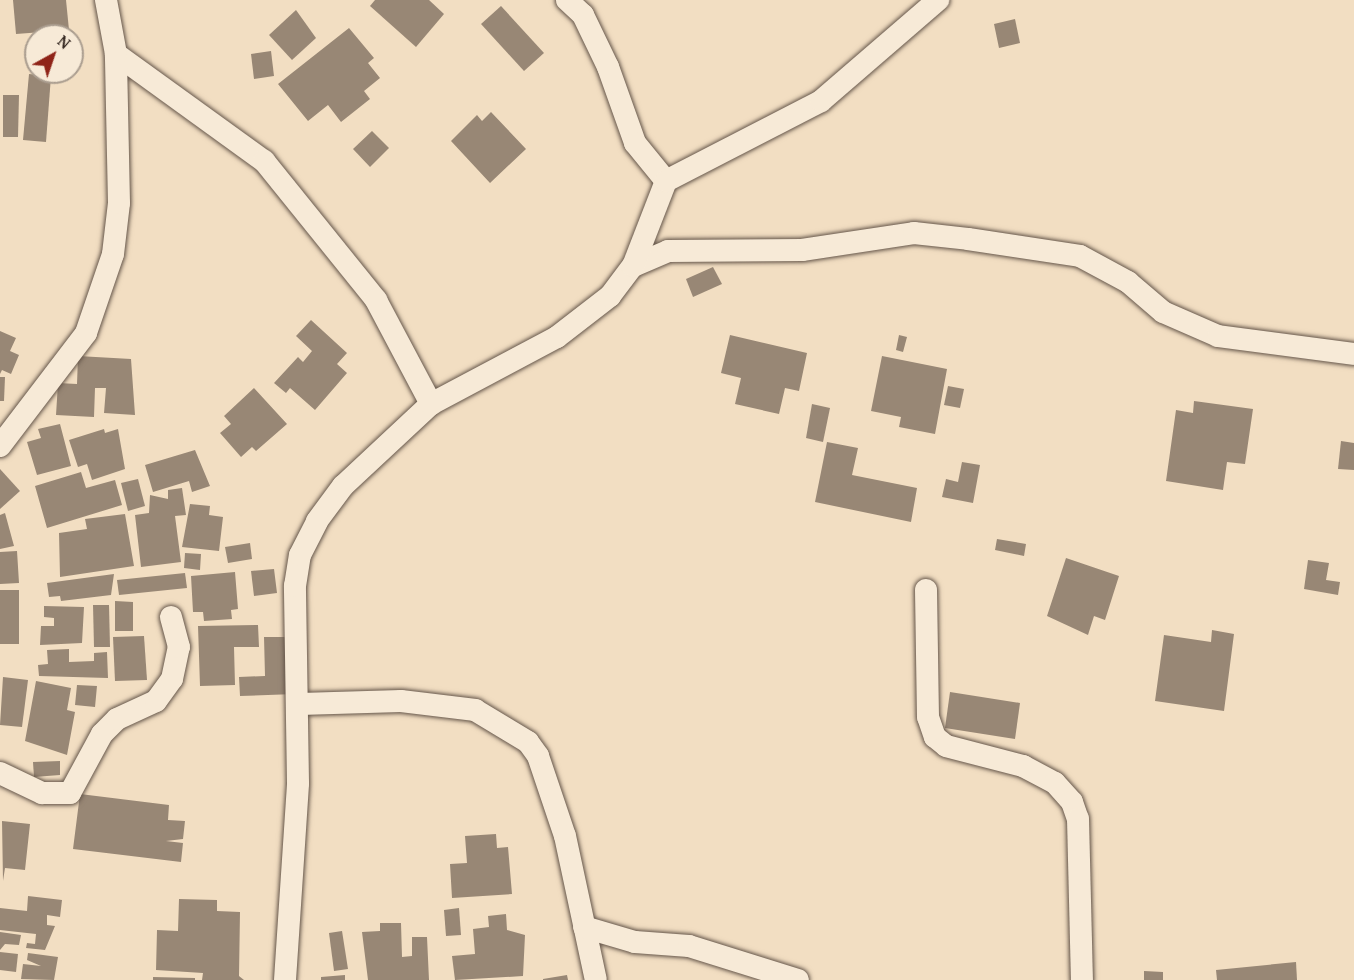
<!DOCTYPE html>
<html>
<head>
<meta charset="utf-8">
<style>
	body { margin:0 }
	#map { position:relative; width:1354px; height:980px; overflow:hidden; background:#f2dec2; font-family:"Gentium Book Plus",serif }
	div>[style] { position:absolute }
	.building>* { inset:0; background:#988775 }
	.roads { filter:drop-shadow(0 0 2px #65564a) drop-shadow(0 0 2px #65564a) }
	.minor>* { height:22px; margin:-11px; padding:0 11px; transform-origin:11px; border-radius:11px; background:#f7ead7 }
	span { translate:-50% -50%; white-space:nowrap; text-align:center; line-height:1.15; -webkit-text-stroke:5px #f7ead7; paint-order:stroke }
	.north { position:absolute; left:24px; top:24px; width:60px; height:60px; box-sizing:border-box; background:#f7ead7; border:2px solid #aa9d8f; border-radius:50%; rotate:40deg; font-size:16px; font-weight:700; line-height:24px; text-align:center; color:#362922 }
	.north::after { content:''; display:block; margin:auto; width:21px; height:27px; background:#8f2418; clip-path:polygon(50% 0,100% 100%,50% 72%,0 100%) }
</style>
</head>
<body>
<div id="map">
	<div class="building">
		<div style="clip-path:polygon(13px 0,66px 0,69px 30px,16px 34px)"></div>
		<div style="clip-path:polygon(375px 0,429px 0,444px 14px,416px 47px,370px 6px)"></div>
		<div style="clip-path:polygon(501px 6px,544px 53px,524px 71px,481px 24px)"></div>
		<div style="clip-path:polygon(296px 10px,316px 38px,292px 60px,269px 35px)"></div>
		<div style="clip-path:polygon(1015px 19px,1020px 43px,999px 48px,994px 24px)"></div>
		<div style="clip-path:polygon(349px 28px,374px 58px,368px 63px,380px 78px,364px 91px,370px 99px,341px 122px,328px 105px,308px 121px,278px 84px)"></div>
		<div style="clip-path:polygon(271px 51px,274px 76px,254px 79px,251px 54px)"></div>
		<div style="clip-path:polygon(29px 74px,51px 76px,46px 142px,23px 140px)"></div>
		<div style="clip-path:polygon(3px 95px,19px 95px,18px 137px,3px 137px)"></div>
		<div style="clip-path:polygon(491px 112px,526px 149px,490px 183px,451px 141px,477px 115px,482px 121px)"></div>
		<div style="clip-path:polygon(372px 131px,389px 148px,370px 167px,353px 149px)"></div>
		<div style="clip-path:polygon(713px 267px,722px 284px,693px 297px,686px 279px)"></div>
		<div style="clip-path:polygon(311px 320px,347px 353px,337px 364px,347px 373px,315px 410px,290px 388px,286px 393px,274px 383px,298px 357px,303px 362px,312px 351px,296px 336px)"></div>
		<div style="clip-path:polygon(0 331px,16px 338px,10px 351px,19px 355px,11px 374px,2px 370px,0 374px)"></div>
		<div style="clip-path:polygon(730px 335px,807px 353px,799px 391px,785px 388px,779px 414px,735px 404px,741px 378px,721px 373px)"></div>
		<div style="clip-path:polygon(899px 335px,907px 337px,903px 352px,896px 350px)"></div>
		<div style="clip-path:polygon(78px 356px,131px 359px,135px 415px,104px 413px,106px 388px,95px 388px,94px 417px,56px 415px,58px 383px,77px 384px)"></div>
		<div style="clip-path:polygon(882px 356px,947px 369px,935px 434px,899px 427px,901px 417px,871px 411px)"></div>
		<div style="clip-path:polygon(0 377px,5px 377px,4px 401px,0 401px)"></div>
		<div style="clip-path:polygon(948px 386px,964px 389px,960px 408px,944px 405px)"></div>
		<div style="clip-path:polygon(254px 388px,287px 424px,256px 451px,252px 447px,241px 457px,220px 433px,231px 424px,224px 416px)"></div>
		<div style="clip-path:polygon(1194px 401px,1253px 409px,1245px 464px,1227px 462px,1223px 490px,1166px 481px,1176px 410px,1193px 413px)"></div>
		<div style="clip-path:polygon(812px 404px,830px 408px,823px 442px,806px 438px)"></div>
		<div style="clip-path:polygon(60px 424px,71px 466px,37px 475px,27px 442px,41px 438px,38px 429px)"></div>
		<div style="clip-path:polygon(104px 429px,105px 433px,118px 429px,125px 469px,92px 480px,87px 464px,78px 467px,69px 440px)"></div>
		<div style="clip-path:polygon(1341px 441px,1354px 443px,1354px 470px,1338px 469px)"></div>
		<div style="clip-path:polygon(827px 442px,858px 448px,852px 475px,917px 488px,911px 522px,815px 502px)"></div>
		<div style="clip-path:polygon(195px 450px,210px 486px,192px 492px,189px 481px,153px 492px,145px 465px)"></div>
		<div style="clip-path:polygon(962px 462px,980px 465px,973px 503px,942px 497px,946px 479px,958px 482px)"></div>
		<div style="clip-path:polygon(0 469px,20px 491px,0 509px)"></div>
		<div style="clip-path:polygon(81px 472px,86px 488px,115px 480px,122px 505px,47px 528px,35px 486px)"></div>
		<div style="clip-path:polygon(138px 479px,145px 506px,128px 511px,121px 483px)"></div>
		<div style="clip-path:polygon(182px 488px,186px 515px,175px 516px,181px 562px,141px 567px,135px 515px,149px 513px,150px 495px,168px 499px,168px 490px)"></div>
		<div style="clip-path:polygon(190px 504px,210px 506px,209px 515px,223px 517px,219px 551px,182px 547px)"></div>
		<div style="clip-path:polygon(5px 513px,14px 546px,0 549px,0 515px)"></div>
		<div style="clip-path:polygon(125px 514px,134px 566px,60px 577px,59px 533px,87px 529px,85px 519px)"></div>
		<div style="clip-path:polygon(997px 539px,1026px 544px,1024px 556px,995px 550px)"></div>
		<div style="clip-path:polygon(250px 543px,252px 559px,228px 563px,225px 547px)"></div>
		<div style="clip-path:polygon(17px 551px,19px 583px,0 584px,0 552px)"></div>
		<div style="clip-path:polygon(185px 553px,201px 554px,200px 570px,184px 568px)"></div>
		<div style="clip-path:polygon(1066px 558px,1119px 576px,1105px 620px,1094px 616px,1088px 635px,1047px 616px)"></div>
		<div style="clip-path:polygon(1308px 560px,1329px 563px,1326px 580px,1340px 582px,1338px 595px,1304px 589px)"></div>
		<div style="clip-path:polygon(274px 569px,277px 593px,254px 596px,251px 571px)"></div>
		<div style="clip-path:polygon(235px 572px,238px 609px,231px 610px,232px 619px,204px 621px,203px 612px,193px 612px,191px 576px)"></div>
		<div style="clip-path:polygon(185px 573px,187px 588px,119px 595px,117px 580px)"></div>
		<div style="clip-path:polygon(114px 574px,111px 595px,61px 601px,60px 596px,49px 597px,47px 583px)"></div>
		<div style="clip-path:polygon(0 590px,19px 590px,19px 644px,0 644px)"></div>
		<div style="clip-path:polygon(115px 601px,133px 602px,133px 631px,115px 631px)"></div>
		<div style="clip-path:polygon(93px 605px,109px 605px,110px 647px,94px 647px)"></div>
		<div style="clip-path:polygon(44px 606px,84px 607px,82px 643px,40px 645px,41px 626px,54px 626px,54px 618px,44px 617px)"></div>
		<div style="clip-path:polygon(258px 625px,259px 647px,234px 647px,235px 685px,200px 686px,198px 626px)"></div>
		<div style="clip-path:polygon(1212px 630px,1234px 634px,1224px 711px,1155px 701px,1164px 635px,1211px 642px)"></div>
		<div style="clip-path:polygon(144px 636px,147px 680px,115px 681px,113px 637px)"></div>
		<div style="clip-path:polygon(264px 637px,293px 637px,295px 694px,240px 696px,239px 677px,265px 676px)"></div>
		<div style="clip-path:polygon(69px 649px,69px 662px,94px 661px,94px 653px,107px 652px,108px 678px,39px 676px,38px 665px,48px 664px,47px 650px)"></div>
		<div style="clip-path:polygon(3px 677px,28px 680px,22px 727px,0 725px)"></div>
		<div style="clip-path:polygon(36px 681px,71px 688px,67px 710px,75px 712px,67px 755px,25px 741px)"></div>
		<div style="clip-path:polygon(77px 685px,97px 686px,95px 707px,75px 705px)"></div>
		<div style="clip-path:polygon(950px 692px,1020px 703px,1015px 739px,945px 728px)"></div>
		<div style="clip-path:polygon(60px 761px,60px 775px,34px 777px,33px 762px)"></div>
		<div style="clip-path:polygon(80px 794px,169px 805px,168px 820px,185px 821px,183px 839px,166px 841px,183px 843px,181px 862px,73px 849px)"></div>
		<div style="clip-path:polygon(2px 821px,30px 824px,25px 870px,5px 868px,3px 881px)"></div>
		<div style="clip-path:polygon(496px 834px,497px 848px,508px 847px,512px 894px,452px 898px,450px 864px,467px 863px,465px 836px)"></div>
		<div style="clip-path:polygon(28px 896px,62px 900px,60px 917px,47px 915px,47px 925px,55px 926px,45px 950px,26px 948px,27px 943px,35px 944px,36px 934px,0 930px,0 908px,27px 911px)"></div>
		<div style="clip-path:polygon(179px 899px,217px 900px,217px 911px,240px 912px,239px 976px,244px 980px,202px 980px,203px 973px,156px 970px,157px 930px,178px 931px)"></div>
		<div style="clip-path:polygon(459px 908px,461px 935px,446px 936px,444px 910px)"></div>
		<div style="clip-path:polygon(506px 914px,507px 930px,525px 935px,523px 976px,455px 980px,452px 956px,475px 954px,473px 929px,489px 927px,488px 916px)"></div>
		<div style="clip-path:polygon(380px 923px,401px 923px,402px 957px,412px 956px,412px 937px,427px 937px,429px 980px,368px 980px,362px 932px,380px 931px)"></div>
		<div style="clip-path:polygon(342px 931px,348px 969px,334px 971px,329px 933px)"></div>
		<div style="clip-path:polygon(0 932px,21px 935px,19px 945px,5px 944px,0 950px)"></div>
		<div style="clip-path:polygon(0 952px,18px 954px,16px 972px,0 970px)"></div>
		<div style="clip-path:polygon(28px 953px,58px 957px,54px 980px,21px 979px,23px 964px,41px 966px,27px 960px)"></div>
		<div style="clip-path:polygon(1296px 962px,1297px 980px,1217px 980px,1216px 970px)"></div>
		<div style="clip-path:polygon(1144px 971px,1163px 972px,1163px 980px,1144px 980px)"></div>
		<div style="clip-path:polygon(345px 975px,345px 980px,321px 980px,321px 977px)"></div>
		<div style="clip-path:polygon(567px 975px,568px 980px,543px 980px,543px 979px)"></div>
		<div style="clip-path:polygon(153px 977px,195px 978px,195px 980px,153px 980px)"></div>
	</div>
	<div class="roads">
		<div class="minor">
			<div style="left:567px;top:0;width:22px;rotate:43deg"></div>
			<div style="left:583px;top:15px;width:58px;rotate:64.3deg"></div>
			<div style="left:608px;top:67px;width:81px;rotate:70.4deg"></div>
			<div style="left:635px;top:143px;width:49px;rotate:50.8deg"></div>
			<div style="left:116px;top:54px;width:183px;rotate:35.9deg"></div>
			<div style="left:264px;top:161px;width:179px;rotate:51.1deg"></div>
			<div style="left:376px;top:300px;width:118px;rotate:62.1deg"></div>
			<div style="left:633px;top:266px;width:38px;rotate:-23deg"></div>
			<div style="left:668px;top:251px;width:134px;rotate:-0.4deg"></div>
			<div style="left:802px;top:250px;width:113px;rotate:-8.6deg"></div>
			<div style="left:914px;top:233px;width:54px;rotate:6.3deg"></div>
			<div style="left:968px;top:239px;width:113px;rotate:8.6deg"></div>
			<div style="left:1080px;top:256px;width:55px;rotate:28.4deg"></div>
			<div style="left:1128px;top:282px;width:46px;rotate:40.6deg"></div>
			<div style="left:1163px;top:312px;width:60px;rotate:23.6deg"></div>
			<div style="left:1218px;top:336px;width:137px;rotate:7.5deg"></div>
			<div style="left:0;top:446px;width:142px;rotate:-52.7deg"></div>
			<div style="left:86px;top:333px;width:83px;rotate:-71.1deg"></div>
			<div style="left:113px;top:254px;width:51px;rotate:-83.3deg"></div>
			<div style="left:119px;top:203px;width:149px;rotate:-91.2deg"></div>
			<div style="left:116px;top:54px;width:55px;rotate:-100.5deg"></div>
			<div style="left:926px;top:590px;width:127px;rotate:89.1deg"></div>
			<div style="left:928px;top:717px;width:21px;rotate:71deg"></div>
			<div style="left:935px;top:737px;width:14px;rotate:39deg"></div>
			<div style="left:946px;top:746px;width:80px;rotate:14.6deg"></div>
			<div style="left:1023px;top:766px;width:36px;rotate:28deg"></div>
			<div style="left:1055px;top:783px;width:25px;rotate:48deg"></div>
			<div style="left:1072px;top:802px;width:18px;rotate:71deg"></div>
			<div style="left:1078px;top:819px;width:161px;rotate:88.6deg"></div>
			<div style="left:300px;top:704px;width:101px;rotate:-1.7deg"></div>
			<div style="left:401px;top:701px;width:75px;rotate:6.9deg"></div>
			<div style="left:475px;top:710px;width:62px;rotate:31.1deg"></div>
			<div style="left:528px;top:742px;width:17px;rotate:54deg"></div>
			<div style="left:538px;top:756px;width:84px;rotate:71.4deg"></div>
			<div style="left:565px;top:836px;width:147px;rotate:77.9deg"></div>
			<div style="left:0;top:773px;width:47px;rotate:25.5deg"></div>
			<div style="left:42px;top:793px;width:28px"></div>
			<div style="left:70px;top:793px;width:67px;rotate:-61.5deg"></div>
			<div style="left:102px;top:734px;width:21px;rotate:-45deg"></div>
			<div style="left:117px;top:719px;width:43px;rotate:-24.8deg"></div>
			<div style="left:156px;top:701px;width:27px;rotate:-54deg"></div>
			<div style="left:172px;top:679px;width:33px;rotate:-78deg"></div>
			<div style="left:179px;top:647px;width:31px;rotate:-105deg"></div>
			<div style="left:584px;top:927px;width:53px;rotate:16.4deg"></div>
			<div style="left:635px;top:942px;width:54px;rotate:4.2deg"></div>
			<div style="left:689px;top:946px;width:114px;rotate:17.3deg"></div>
			<div style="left:285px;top:980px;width:197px;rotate:-86.2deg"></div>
			<div style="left:298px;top:783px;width:197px;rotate:-90.9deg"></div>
			<div style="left:295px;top:586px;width:31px;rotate:-81deg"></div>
			<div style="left:300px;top:555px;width:38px;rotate:-63deg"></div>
			<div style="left:317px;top:521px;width:44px;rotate:-53.4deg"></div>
			<div style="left:343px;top:486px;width:120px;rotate:-43deg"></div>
			<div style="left:431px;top:404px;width:143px;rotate:-28deg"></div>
			<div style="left:557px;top:337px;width:67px;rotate:-37.7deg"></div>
			<div style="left:610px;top:296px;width:38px;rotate:-53deg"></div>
			<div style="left:633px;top:266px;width:91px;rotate:-68.8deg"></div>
			<div style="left:666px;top:181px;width:174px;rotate:-27.3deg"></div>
			<div style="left:821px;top:101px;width:155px;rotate:-40.8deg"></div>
		</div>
	</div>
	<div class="north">N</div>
</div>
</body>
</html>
